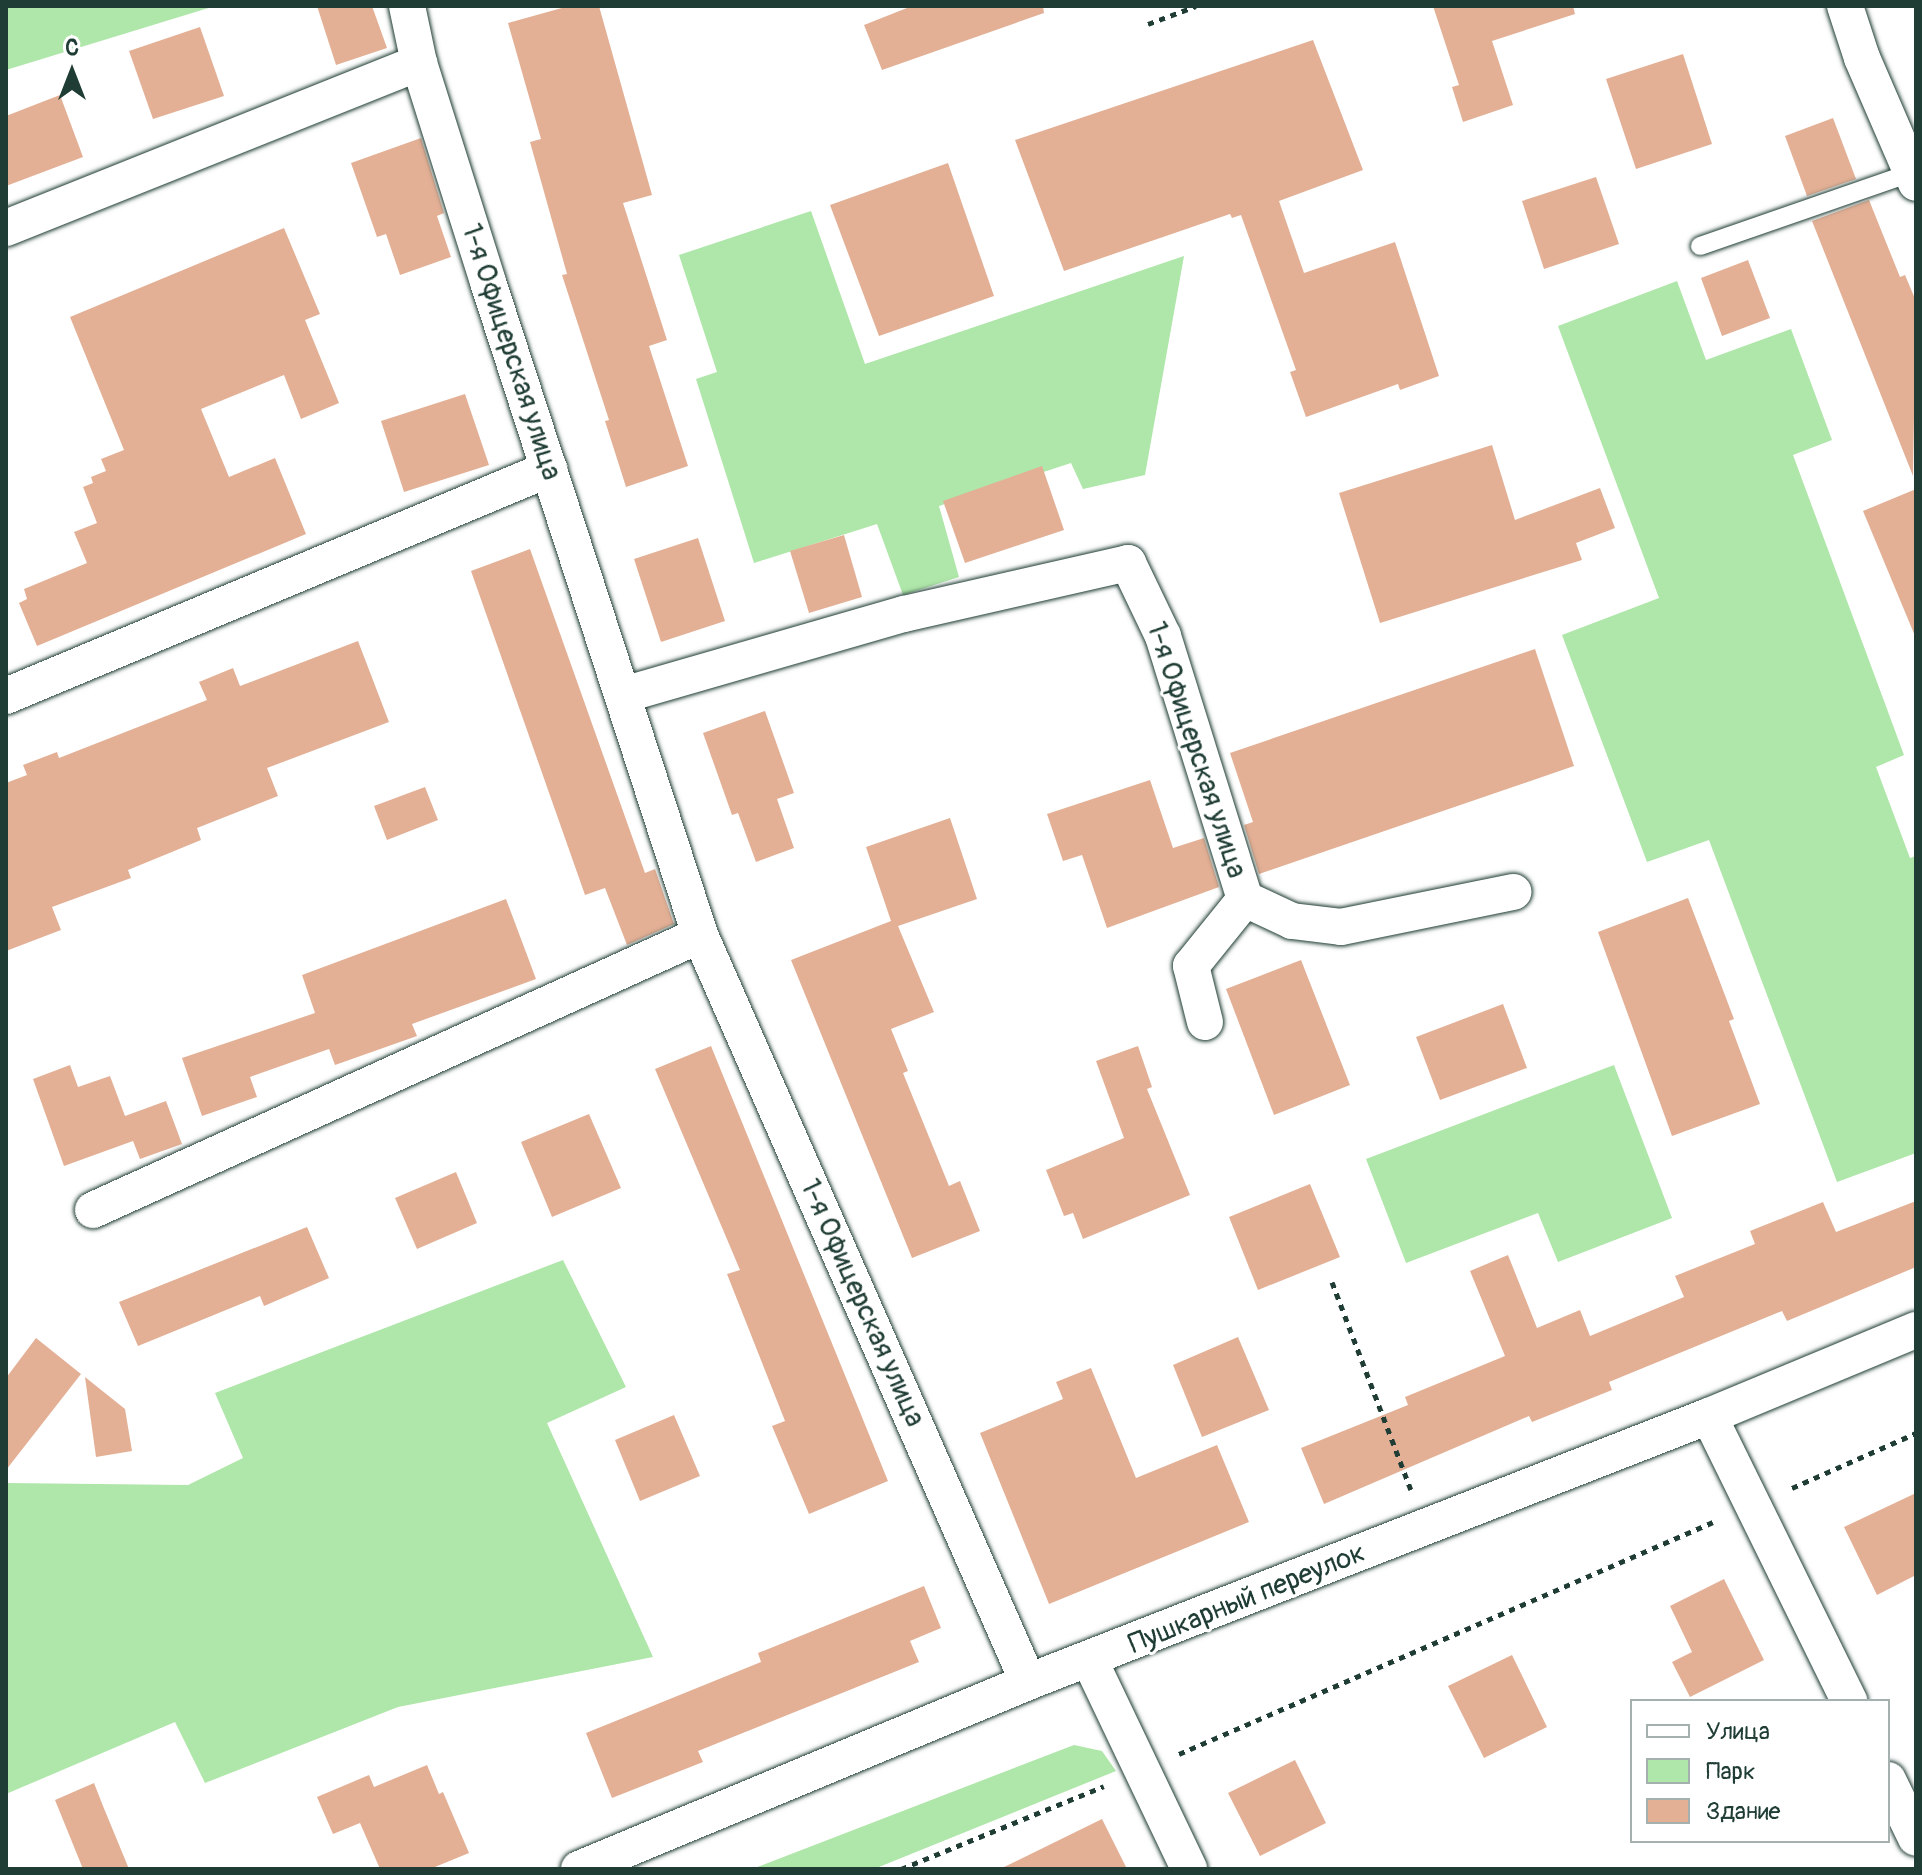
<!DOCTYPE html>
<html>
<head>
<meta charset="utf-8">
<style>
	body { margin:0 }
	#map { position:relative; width:1922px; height:1875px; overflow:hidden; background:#fff; font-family:Pangolin,sans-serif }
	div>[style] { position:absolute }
	.green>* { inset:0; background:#afe6a9 }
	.building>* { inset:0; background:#e3b096 }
	.path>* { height:5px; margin-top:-2.5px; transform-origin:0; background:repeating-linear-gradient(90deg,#1f3d34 0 6px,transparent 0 12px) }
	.roads { filter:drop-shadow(0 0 2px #1f3d34) drop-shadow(0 0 2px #1f3d34) }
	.lane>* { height:18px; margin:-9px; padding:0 9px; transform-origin:9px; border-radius:9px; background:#fff }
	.street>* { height:36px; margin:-18px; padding:0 18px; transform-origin:18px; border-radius:18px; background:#fff }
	span { translate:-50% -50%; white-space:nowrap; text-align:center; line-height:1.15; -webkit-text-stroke:6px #fff; paint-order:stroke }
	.street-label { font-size:28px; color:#1f3d34 }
	.frame { position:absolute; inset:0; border:8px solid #1f3d34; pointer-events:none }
	.legend { position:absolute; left:1630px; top:1699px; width:260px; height:144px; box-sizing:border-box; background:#fff; border:2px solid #a5b1ae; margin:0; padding:10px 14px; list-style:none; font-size:24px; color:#1f3d34 }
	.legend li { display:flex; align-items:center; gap:16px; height:40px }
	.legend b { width:40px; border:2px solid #a5b1ae }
	.north { position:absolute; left:32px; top:32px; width:80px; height:80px; -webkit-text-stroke:6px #fff; paint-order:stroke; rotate:0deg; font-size:22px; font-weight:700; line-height:32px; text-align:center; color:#1f3d34 }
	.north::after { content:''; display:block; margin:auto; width:28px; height:36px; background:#1f3d34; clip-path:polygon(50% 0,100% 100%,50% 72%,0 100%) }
</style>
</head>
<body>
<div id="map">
	<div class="green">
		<div style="clip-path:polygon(6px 6px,215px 6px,6px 70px)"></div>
		<div style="clip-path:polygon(811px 211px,865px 364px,1184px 256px,1145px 475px,1083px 489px,1071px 463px,939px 506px,959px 577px,903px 595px,877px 524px,754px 563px,696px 379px,717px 372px,679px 255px)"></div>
		<div style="clip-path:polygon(1677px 281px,1706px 360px,1791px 329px,1832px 440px,1793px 455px,1904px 755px,1876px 767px,1910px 858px,1916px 856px,1916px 1153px,1837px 1182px,1709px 840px,1647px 862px,1562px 635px,1659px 598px,1558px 326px)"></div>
		<div style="clip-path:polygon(1614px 1065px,1672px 1218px,1558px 1262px,1538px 1213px,1406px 1263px,1366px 1159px)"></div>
		<div style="clip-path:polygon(563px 1260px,626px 1387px,547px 1423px,653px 1657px,398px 1707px,205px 1783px,175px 1722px,6px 1794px,6px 1483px,188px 1485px,243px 1458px,215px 1393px)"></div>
		<div style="clip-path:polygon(1074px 1745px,1102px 1751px,1116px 1771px,874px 1869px,752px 1869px)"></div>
	</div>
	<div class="building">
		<div style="clip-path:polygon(317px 6px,372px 6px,387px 48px,336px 65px)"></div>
		<div style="clip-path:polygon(569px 6px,599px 6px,652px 195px,623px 203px,667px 340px,649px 346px,688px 466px,626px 487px,605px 421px,609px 420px,562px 275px,567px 274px,530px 142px,541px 139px,508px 23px)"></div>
		<div style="clip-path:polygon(912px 6px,1043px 6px,1044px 13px,882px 70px,864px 25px)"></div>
		<div style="clip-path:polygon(1433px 6px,1573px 6px,1575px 14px,1492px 41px,1513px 105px,1463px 122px,1452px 87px,1459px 85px)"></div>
		<div style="clip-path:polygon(200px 27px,224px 96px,153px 119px,129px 51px)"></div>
		<div style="clip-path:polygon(1313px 40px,1363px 170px,1279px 201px,1304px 273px,1395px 242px,1439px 376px,1400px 390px,1398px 384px,1306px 417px,1290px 372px,1296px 370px,1241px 215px,1232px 218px,1230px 214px,1064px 271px,1015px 140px)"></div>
		<div style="clip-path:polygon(1683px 54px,1712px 144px,1636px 169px,1606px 79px)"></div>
		<div style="clip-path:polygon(60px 95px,83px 157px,6px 186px,6px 116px)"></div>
		<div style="clip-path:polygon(1833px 118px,1856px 179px,1807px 196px,1785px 136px)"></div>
		<div style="clip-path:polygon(421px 138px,444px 213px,437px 216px,451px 257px,400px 275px,386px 234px,377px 237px,351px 163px)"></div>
		<div style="clip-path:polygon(948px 163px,994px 296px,879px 336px,830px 205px)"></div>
		<div style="clip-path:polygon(1596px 177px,1619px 244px,1544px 269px,1522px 201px)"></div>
		<div style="clip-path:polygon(1869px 200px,1900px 277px,1905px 275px,1916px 301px,1913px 476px,1812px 221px)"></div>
		<div style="clip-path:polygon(284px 228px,320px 314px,305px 320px,339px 403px,301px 419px,284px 375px,201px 409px,229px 477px,275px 458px,306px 534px,37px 646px,19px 603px,27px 599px,24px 589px,87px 563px,74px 532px,97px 523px,83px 487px,93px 483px,91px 477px,106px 471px,101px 459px,124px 450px,70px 317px)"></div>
		<div style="clip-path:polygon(1748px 260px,1770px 318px,1722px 336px,1701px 278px)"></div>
		<div style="clip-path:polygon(465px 394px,489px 465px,404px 492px,381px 421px)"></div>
		<div style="clip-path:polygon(1492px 445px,1515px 520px,1600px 488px,1615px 528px,1576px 543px,1582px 560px,1380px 623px,1339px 493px)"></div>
		<div style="clip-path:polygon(1042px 466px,1064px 530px,965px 563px,943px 501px)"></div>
		<div style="clip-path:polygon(1916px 489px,1916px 635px,1915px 636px,1863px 511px)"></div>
		<div style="clip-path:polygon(844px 535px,862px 597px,809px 613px,790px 551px)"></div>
		<div style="clip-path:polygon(698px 538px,725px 621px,661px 642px,634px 559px)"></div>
		<div style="clip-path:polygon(530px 549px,645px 873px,655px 869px,674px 924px,627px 945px,605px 888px,585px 895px,471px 571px)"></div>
		<div style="clip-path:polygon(358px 641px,389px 722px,267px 768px,278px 796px,197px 828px,201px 840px,128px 870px,131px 878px,52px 907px,61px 930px,6px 951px,6px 783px,27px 775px,23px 765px,57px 752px,59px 758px,207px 700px,199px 682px,233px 668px,240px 686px)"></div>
		<div style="clip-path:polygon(1535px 649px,1574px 766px,1259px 874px,1244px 825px,1253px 822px,1230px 753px)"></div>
		<div style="clip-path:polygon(765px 711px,794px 793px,777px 799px,794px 848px,756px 862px,738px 813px,732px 815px,703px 733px)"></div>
		<div style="clip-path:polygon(1150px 780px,1173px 848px,1204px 838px,1219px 887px,1107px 928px,1082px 855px,1063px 861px,1047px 814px)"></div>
		<div style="clip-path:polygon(425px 787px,438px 820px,387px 840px,374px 806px)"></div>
		<div style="clip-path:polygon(950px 818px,977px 899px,898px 926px,934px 1012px,891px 1029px,908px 1071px,903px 1073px,949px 1186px,960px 1181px,980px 1231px,912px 1258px,791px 960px,891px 921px,866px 847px)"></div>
		<div style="clip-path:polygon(1688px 898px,1734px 1019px,1729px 1021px,1760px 1104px,1672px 1136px,1598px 932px)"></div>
		<div style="clip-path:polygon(506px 899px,536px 979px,412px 1024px,417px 1036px,335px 1065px,329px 1049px,250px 1077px,257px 1097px,202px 1116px,182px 1058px,315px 1013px,302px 975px)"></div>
		<div style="clip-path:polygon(1301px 960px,1350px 1085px,1274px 1115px,1226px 989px)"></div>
		<div style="clip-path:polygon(1503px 1004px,1527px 1068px,1440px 1100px,1416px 1037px)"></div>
		<div style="clip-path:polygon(711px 1046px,888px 1481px,809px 1514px,772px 1426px,785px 1421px,727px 1274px,740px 1270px,655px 1069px)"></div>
		<div style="clip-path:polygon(1138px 1046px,1152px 1087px,1147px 1089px,1190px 1195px,1083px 1239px,1073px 1213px,1064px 1216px,1046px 1170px,1124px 1138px,1096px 1061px)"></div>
		<div style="clip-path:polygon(70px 1065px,78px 1087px,110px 1076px,125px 1116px,166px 1101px,182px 1144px,140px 1159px,133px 1141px,64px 1166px,33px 1079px)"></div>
		<div style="clip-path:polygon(589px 1114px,621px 1188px,552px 1217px,521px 1142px)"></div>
		<div style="clip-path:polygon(456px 1172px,477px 1223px,417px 1249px,395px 1198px)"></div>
		<div style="clip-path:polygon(1310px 1184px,1340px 1257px,1258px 1290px,1229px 1217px)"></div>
		<div style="clip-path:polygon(1916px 1201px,1916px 1267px,1787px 1321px,1782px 1311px,1609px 1382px,1612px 1390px,1532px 1422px,1529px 1416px,1324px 1504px,1301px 1448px,1408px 1405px,1405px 1397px,1505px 1356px,1470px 1271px,1508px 1255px,1537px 1328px,1580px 1310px,1590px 1336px,1684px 1297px,1675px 1276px,1755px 1244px,1750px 1231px,1823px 1202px,1836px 1232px)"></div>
		<div style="clip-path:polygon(307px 1227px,329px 1278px,264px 1306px,260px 1296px,138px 1346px,119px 1302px)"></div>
		<div style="clip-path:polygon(1238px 1337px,1269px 1410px,1202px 1437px,1173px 1365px)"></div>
		<div style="clip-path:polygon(36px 1338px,81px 1374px,6px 1470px,6px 1378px)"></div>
		<div style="clip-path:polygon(1091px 1368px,1136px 1478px,1217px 1445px,1249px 1522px,1049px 1604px,980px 1433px,1063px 1399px,1056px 1382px)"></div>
		<div style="clip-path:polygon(85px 1377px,125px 1409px,132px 1451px,96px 1457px)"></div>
		<div style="clip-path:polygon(674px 1415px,700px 1476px,640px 1501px,615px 1440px)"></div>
		<div style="clip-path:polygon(1916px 1493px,1916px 1575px,1877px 1595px,1844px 1527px)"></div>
		<div style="clip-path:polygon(1724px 1579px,1764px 1660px,1690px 1697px,1672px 1662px,1692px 1652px,1670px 1606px)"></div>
		<div style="clip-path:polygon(924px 1586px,941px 1628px,910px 1641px,919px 1662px,698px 1751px,703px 1762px,612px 1798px,586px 1733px,761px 1662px,758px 1653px)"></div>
		<div style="clip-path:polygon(1512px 1655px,1547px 1727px,1484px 1758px,1448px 1686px)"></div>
		<div style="clip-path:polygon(1295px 1760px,1326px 1823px,1260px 1856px,1228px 1793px)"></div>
		<div style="clip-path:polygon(427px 1765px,439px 1794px,443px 1792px,469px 1853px,430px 1869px,380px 1869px,360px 1823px,333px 1834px,317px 1797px,369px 1775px,374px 1787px)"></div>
		<div style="clip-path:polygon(94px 1783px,103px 1806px,129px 1869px,83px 1869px,55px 1800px)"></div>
		<div style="clip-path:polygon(1102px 1819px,1127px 1869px,1000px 1869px)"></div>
	</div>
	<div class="path">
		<div style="left:1148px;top:24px;width:51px;rotate:-20.6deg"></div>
		<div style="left:1332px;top:1282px;width:222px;rotate:69.2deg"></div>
		<div style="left:1792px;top:1488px;width:136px;rotate:-23.9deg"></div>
		<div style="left:1179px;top:1754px;width:582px;rotate:-23.48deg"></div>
		<div style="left:901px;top:1869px;width:219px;rotate:-22.2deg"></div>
	</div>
	<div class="roads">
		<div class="lane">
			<div style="left:1700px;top:246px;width:223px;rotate:-19.1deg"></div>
		</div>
		<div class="street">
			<div style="left:407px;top:6px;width:58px;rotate:78.1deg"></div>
			<div style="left:419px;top:63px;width:230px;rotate:72.5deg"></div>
			<div style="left:488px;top:282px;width:687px;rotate:72.01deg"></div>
			<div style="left:700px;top:935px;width:816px;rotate:66.29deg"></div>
			<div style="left:1845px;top:6px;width:55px;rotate:71.9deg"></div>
			<div style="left:1862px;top:58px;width:136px;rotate:66.6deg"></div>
			<div style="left:6px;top:228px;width:445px;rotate:-21.8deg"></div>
			<div style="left:623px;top:695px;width:292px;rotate:-16.1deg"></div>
			<div style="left:904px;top:614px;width:230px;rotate:-12.8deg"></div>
			<div style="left:1128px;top:563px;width:81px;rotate:64.4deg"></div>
			<div style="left:1163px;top:636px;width:275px;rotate:72.7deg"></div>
			<div style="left:1245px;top:899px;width:52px;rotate:25.1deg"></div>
			<div style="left:1292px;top:921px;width:49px;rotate:7deg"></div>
			<div style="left:1341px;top:927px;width:176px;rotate:-11.5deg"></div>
			<div style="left:6px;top:696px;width:589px;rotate:-22.69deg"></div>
			<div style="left:1205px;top:1022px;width:58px;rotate:-104deg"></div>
			<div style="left:1191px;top:966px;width:86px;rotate:-51.1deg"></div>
			<div style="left:93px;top:1210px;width:666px;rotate:-24.37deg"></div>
			<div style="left:1709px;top:1416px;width:318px;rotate:63.8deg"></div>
			<div style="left:1090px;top:1661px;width:230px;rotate:64.5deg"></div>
			<div style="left:1888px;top:1780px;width:64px;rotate:64.2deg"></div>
			<div style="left:579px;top:1869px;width:486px;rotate:-22.6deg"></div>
			<div style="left:1028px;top:1682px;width:731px;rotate:-21.34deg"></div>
			<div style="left:1709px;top:1416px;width:224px;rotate:-22.6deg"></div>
		</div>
	</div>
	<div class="street-label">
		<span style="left:511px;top:352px;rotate:72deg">1-я Офицерская улица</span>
		<span style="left:1196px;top:750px;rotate:72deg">1-я Офицерская улица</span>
		<span style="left:862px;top:1303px;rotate:66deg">1-я Офицерская улица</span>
		<span style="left:1247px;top:1599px;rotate:-22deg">Пушкарный переулок</span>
	</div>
	<div class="frame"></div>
	<ul class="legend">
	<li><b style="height:10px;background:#fff"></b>Улица</li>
	<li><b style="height:22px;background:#afe6a9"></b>Парк</li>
	<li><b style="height:22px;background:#e3b096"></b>Здание</li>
	</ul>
	<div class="north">С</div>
</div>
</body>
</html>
